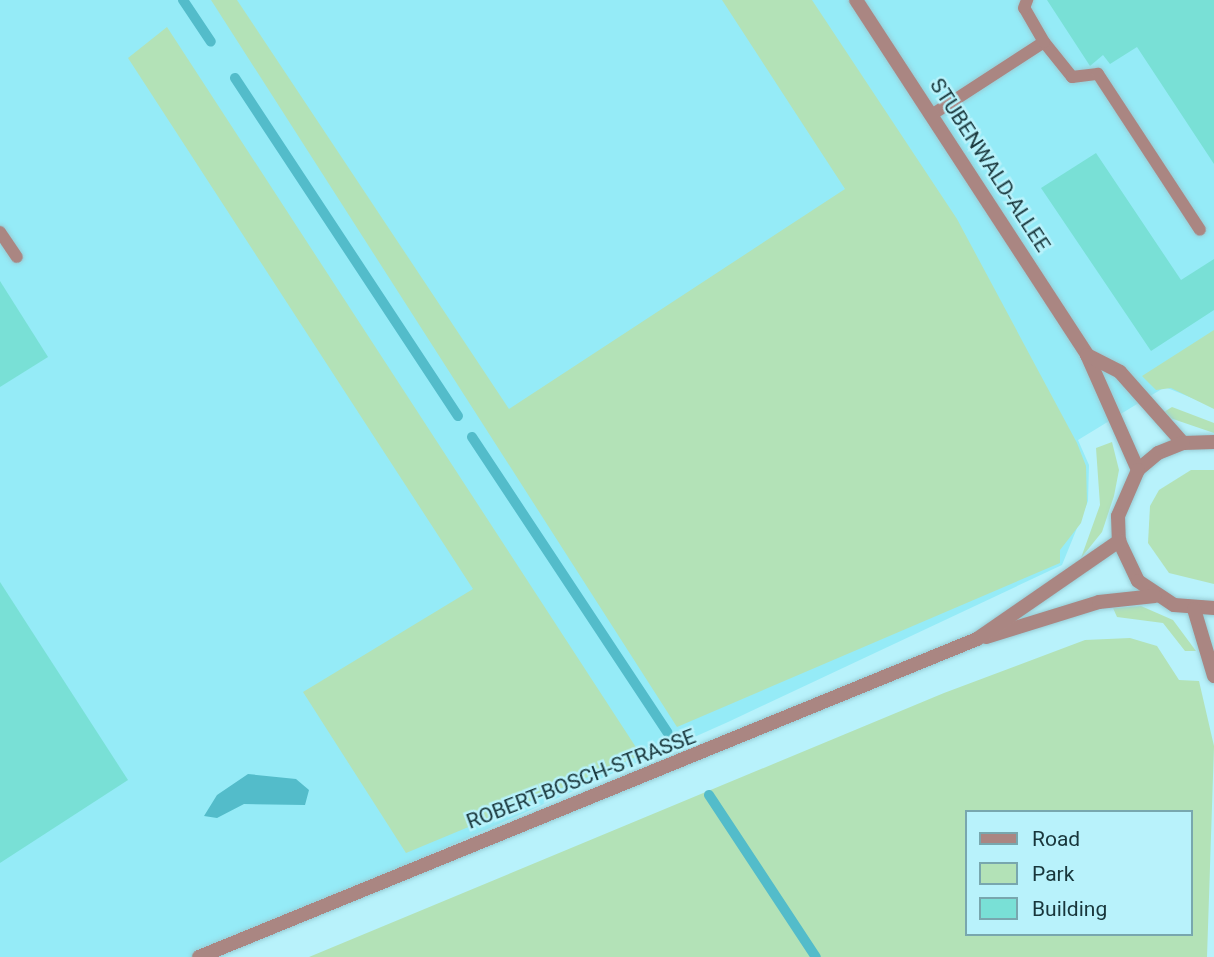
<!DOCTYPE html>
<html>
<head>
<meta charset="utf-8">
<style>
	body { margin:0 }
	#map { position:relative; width:1214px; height:957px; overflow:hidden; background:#b8f2fb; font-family:Roboto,sans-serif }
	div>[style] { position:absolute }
	.built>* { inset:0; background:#95ebf7 }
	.green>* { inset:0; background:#b3e2b7 }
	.water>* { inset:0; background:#53bcca }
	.stream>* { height:10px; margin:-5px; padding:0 5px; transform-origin:5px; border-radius:5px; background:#53bcca }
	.building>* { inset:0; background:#79e0d6 }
	.roads { filter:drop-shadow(0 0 2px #98ccd5) drop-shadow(0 0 2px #98ccd5) }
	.service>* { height:12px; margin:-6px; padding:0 6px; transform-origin:6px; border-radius:6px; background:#aa8682 }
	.minor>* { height:14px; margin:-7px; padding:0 7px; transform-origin:7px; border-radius:7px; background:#aa8682 }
	.tertiary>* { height:14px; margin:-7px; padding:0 7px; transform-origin:7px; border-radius:7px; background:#aa8682 }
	span { translate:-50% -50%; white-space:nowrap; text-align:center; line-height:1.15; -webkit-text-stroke:5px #b8f2fb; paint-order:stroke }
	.street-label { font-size:21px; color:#18363b }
	.legend { position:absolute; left:965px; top:810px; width:228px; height:126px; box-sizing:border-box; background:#b8f2fb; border:2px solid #78a7ae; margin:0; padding:9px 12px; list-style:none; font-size:21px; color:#18363b }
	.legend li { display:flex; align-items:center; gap:14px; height:35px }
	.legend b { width:35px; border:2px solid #78a7ae }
</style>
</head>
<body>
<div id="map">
	<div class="built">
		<div style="clip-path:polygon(0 0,1214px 0,1214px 407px,1165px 387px,1078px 440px,1089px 465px,1088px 501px,1062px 565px,728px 722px,200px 957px,0 957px)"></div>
	</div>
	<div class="green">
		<div style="clip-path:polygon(211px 0,237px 0,509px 409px,845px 189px,722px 0,812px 0,957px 219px,1077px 443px,1086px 466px,1087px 503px,1081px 523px,1060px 550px,1060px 563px,677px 727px)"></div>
		<div style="clip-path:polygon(167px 27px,641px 755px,406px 853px,303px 692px,473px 589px,128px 58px)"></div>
		<div style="clip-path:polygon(1214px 330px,1214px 409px,1171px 388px,1156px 390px,1142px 376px)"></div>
		<div style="clip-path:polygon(1172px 407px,1214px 423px,1214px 433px,1170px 418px,1164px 412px)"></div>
		<div style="clip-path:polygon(1112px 442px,1119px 470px,1114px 496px,1102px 532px,1081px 558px,1100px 505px,1096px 448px)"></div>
		<div style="clip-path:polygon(1191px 470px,1214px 470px,1214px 584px,1169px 573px,1148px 543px,1150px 506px,1159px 490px)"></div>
		<div style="clip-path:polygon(1141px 606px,1173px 620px,1196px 651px,1185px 651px,1163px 623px,1117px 617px,1113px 608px)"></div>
		<div style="clip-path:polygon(evenodd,1130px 638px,1157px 646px,1179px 680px,1199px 681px,1214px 746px,1207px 957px,309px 957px,944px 693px,1085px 640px,1130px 638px,967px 812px,1191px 812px,1191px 934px,967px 934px,967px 812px)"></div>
	</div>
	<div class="water">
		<div style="clip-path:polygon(248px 774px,296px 779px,309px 790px,305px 805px,244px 804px,217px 818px,204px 816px,217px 795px)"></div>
	</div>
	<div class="stream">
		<div style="left:183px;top:0;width:50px;rotate:56.3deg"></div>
		<div style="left:235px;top:78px;width:405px;rotate:56.6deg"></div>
		<div style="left:472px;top:437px;width:354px;rotate:56.5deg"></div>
		<div style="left:709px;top:795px;width:194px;rotate:56.6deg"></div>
	</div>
	<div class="building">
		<div style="clip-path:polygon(1047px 0,1214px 0,1214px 164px,1137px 47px,1110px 64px,1103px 55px,1090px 66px)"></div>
		<div style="clip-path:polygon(1096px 153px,1181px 280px,1214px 259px,1214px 310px,1151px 351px,1041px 188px)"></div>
		<div style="clip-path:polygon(0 281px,48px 357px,0 387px)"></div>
		<div style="clip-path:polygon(0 582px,128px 780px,0 863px)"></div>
	</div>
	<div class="roads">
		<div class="service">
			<div style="left:1044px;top:42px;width:45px;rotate:51.3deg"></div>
			<div style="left:1072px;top:77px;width:26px;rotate:-7deg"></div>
			<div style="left:1098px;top:74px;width:186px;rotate:56.8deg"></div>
			<div style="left:933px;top:114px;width:132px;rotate:-33deg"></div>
			<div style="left:1044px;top:42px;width:39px;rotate:-120deg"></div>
			<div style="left:1024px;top:8px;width:9px;rotate:-69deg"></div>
			<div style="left:0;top:232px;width:30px;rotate:56deg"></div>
		</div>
		<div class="minor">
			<div style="left:856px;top:0;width:424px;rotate:56.9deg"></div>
			<div style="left:1087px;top:355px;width:126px;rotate:66.1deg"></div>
			<div style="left:1087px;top:355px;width:37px;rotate:27deg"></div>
			<div style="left:1120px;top:372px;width:95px;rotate:48.4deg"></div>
		</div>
		<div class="tertiary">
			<div style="left:1214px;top:442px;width:31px;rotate:178deg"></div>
			<div style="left:1183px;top:443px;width:27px;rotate:158deg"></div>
			<div style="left:1158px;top:453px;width:26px;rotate:140deg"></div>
			<div style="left:1138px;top:470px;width:50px;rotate:113.5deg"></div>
			<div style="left:1118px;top:516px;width:25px;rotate:88deg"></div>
			<div style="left:1119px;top:541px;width:44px;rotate:64.6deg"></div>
			<div style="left:1138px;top:581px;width:43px;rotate:33.7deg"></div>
			<div style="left:1174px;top:605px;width:40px;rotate:4.3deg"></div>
			<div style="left:1194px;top:609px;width:70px;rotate:73.4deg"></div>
			<div style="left:986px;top:637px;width:118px;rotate:-17.2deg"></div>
			<div style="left:1099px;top:602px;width:56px;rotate:-6.1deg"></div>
			<div style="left:199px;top:957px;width:840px;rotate:-22.23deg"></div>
			<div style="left:977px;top:639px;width:173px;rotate:-34.6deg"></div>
		</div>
	</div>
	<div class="street-label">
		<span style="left:990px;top:165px;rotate:57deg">STUBENWALD-ALLEE</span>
		<span style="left:581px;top:779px;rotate:-21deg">ROBERT-BOSCH-STRASSE</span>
	</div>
	<ul class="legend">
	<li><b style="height:9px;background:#aa8682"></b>Road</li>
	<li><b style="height:19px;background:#b3e2b7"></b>Park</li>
	<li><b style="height:19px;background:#79e0d6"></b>Building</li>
	</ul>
</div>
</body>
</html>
